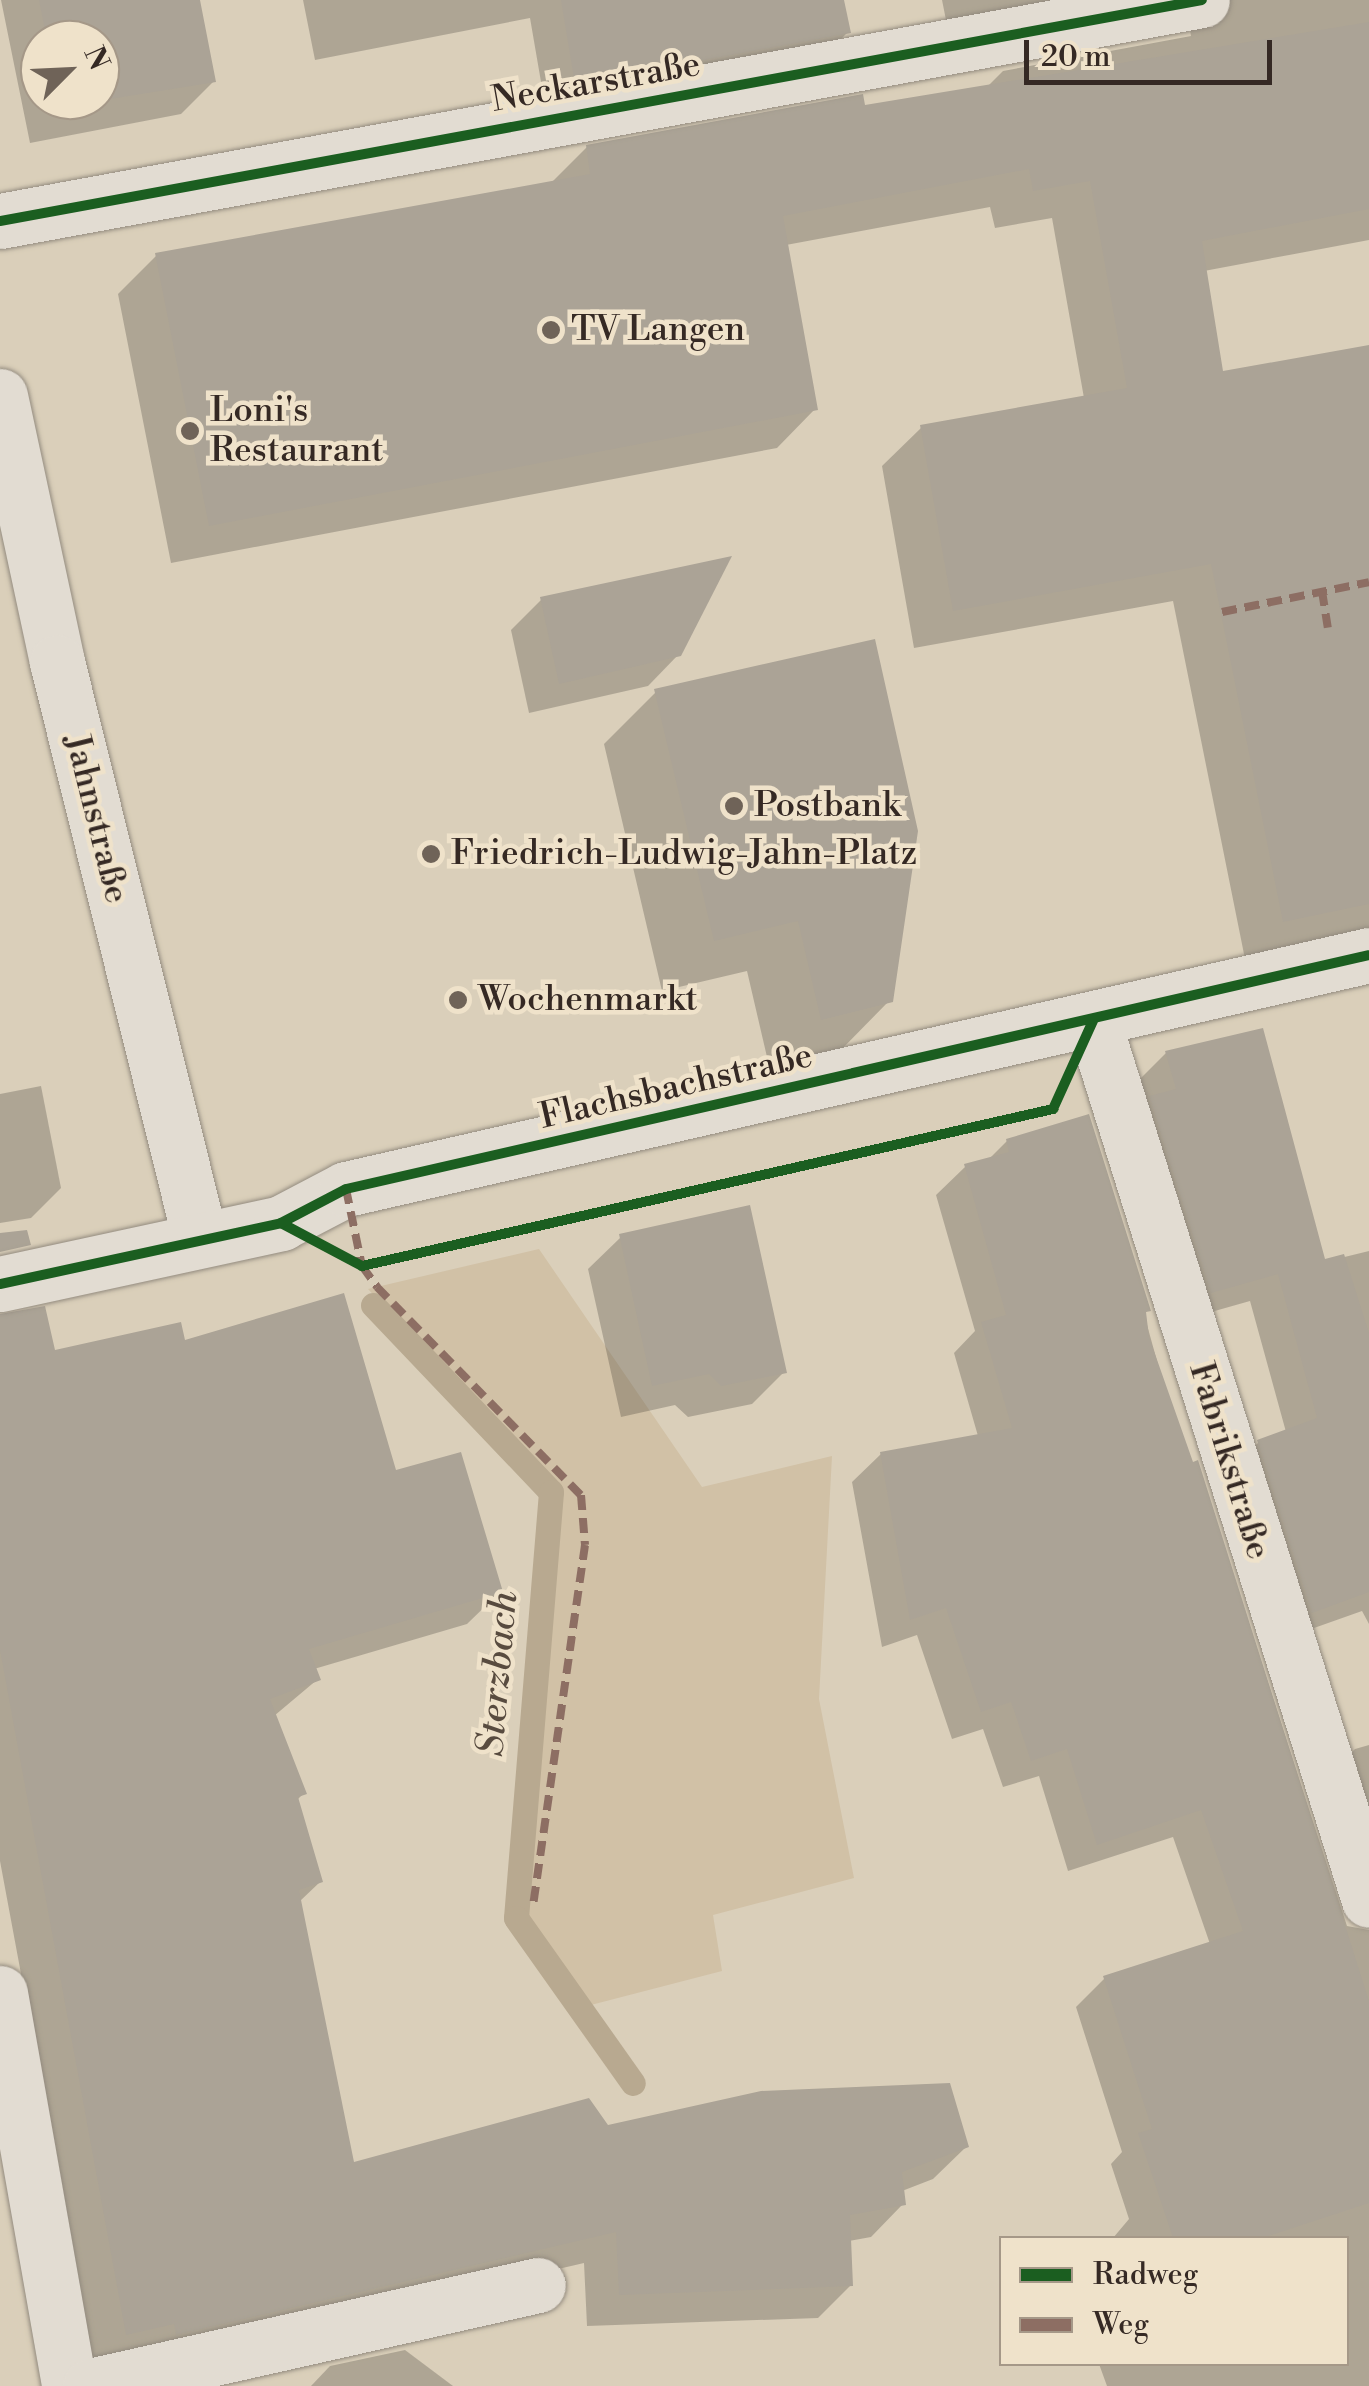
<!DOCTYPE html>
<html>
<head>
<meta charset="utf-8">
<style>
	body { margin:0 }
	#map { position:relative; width:1369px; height:2386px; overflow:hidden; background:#dacfba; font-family:"Libre Bodoni",serif }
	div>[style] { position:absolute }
	.green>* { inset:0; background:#d1c1a6 }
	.shadow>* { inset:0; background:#0003 }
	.stream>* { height:25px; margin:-12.5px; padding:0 12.5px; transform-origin:12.5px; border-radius:12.5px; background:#b8a990 }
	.building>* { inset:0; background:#aba396 }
	.roads { filter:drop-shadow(0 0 2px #938b7f) drop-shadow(0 0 2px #938b7f) }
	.minor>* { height:55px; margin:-27.5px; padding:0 27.5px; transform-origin:27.5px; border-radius:27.5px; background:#e2dcd2 }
	.quiet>* { height:8px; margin-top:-4px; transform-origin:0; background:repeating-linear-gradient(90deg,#8d6e63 0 15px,transparent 0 23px) }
	.cycleway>* { height:10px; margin:-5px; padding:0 5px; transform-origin:5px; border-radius:5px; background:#1b5e20 }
	.dots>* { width:28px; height:28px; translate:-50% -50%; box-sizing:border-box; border:5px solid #efe2ca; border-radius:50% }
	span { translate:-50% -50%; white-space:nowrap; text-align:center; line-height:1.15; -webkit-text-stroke:9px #efe2ca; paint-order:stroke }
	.street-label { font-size:35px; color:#352924 }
	.poi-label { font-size:35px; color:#352924 }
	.left { translate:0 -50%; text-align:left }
	.water-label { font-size:38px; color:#584b3f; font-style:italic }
	.legend { position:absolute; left:999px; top:2236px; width:350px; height:130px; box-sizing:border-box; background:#efe2ca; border:2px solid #a59888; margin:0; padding:12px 18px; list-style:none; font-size:30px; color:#352924 }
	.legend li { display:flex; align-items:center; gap:20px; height:50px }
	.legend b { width:50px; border:2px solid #a59888 }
	.north { position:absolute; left:20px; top:20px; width:100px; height:100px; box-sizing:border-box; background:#efe2ca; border:2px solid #a59888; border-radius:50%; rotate:66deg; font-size:28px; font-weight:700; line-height:40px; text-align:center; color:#352924 }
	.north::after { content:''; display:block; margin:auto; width:35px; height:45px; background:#6f6358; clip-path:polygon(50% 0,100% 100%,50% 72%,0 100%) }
	.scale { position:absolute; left:1024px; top:40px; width:248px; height:45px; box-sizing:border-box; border:5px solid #352924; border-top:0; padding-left:12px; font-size:30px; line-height:35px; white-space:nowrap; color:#352924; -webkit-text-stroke:8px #efe2ca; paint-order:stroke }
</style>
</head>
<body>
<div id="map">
	<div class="green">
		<div style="clip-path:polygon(539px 1249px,702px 1487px,832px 1456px,819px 1699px,854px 1878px,713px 1915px,722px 1971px,587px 2006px,526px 1919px,562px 1494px,368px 1289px)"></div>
	</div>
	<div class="shadow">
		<div style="clip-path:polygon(evenodd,1px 0,197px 0,213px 82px,181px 114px,30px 143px,1px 0,40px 40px,100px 40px,100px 100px,40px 100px,40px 40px)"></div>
		<div style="clip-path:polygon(303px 0,842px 0,848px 32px,819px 61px,546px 111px,530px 18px,315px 60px)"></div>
		<div style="clip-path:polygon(942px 0,1369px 0,1369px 240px,1204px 271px,1221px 374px,1369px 347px,1369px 933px,1245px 959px,1173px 601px,914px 648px,882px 466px,921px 428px,1084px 398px,1052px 218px,995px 228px,990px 207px,786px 245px,815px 409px,777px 448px,171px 563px,118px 294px,157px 255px,551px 183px,587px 147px,986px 88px,1003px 71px,1191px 36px,1188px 19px,951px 45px)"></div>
		<div style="clip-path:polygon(541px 600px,679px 654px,648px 686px,529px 713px,511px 630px)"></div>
		<div style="clip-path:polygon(656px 692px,890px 1000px,838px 1053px,770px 1070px,747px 971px,662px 991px,604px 744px)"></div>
		<div style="clip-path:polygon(1166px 1053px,1324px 1262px,1369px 1251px,1369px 1624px,1362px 1611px,1283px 1639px,1230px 1470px,1259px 1442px,1286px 1432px,1250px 1301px,1183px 1320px,1138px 1081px)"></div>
		<div style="clip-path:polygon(41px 1086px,61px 1188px,31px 1218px,0 1223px,0 1094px)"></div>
		<div style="clip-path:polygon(1007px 1141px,1148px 1310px,1144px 1314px,1167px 1397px,1192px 1465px,1197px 1464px,1347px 1926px,1369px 1930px,1369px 2386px,1107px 2386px,1099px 2364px,1346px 2364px,1346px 2238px,1113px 2238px,1129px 2219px,1111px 2164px,1122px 2152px,1076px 2007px,1104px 1979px,1210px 1944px,1173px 1837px,1068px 1871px,1039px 1776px,1003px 1787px,983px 1729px,952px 1739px,917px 1635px,882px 1647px,852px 1482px,881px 1454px,978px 1436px,954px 1353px,975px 1331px,936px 1195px,965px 1167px,988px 1160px)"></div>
		<div style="clip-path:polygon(621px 1237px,784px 1372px,752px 1404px,688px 1417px,675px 1405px,621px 1417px,588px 1269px)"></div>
		<div style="clip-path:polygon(183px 1343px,395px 1473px,500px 1592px,467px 1624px,314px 1669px,318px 1679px,274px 1716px,304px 1793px,296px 1801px,320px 1882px,299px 1902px,352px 2165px,606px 2127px,966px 2147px,933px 2179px,902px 2191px,903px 2204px,871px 2237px,849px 2241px,851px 2285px,818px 2318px,587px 2326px,584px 2263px,144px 2366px,94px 2366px,0 1861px,0 1362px)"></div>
		<div style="clip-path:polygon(1369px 1745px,1369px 1924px,1327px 1777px,1355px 1749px)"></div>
		<div style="clip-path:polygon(405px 2350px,453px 2386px,311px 2386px,330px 2366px)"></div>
	</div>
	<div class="stream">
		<div style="left:373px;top:1305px;width:258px;rotate:46.4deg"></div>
		<div style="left:551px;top:1492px;width:427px;rotate:94.7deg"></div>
		<div style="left:516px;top:1918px;width:202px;rotate:54.7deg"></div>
	</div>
	<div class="building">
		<div style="clip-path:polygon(39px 0,200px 0,216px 82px,60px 107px,59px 100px,100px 100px,100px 40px,47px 40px)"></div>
		<div style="clip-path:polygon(561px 0,844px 0,851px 33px,575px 84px)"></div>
		<div style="clip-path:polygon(1369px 22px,1369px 209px,1202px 241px,1223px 371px,1369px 345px,1369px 904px,1283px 922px,1211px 564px,953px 611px,920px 425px,1127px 388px,1090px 181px,1033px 191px,1029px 169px,783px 216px,818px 410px,209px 526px,155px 253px,590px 174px,586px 145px,863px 94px,865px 105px)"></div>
		<div style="clip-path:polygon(732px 556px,681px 656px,559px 684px,540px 597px)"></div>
		<div style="clip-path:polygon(875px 639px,918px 831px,893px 1002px,821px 1020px,798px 921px,714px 941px,654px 689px)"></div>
		<div style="clip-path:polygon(1263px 1028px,1325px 1259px,1344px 1254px,1369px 1333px,1369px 1592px,1312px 1613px,1257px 1440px,1317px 1418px,1278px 1274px,1211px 1293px,1149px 1096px,1176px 1089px,1165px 1051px)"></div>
		<div style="clip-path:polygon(1089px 1114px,1151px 1311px,1146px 1312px,1149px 1337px,1193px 1462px,1198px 1460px,1369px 2001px,1369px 2203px,1262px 2238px,1173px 2238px,1138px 2133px,1152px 2129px,1103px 1976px,1243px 1931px,1201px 1810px,1097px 1845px,1067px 1749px,1031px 1761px,1011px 1702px,981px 1712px,946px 1608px,910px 1620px,880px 1452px,1012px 1428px,981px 1322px,1006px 1315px,964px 1164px,1009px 1152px,1006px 1139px)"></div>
		<div style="clip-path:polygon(750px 1205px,787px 1373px,721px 1386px,709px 1374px,652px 1386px,619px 1234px)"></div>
		<div style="clip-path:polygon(27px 1230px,31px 1245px,0 1252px,0 1233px)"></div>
		<div style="clip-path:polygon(344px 1293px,396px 1470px,461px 1452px,503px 1592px,309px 1649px,321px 1680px,270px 1699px,307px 1794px,298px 1797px,323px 1882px,299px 1890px,354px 2162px,589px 2098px,608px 2125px,761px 2091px,950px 2083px,969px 2147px,902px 2172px,906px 2205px,850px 2215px,853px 2286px,619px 2295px,616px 2232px,176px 2335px,174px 2324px,126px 2335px,0 1650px,0 1314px,45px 1306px,55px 1350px,181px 1322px,185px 1340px)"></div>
	</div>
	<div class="roads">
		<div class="minor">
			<div style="left:0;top:221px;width:1222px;rotate:-10.42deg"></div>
			<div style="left:0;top:396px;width:272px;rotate:77.9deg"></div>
			<div style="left:57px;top:662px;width:594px;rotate:76.08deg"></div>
			<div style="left:1093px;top:1021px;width:921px;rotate:72.57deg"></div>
			<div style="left:0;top:1284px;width:288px;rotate:-12.2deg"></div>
			<div style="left:281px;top:1223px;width:73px;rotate:-27.6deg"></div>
			<div style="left:346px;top:1189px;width:1049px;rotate:-12.88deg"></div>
			<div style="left:0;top:1993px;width:399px;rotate:80deg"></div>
			<div style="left:90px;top:2386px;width:459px;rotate:-12.7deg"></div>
		</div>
	</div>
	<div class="quiet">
		<div style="left:1322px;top:591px;width:37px;rotate:81deg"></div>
		<div style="left:1222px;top:612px;width:150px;rotate:-11.5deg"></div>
		<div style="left:346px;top:1189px;width:79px;rotate:78.3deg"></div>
		<div style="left:362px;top:1266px;width:26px;rotate:54deg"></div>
		<div style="left:377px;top:1287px;width:291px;rotate:45.6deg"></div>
		<div style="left:581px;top:1495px;width:50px;rotate:85.4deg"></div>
		<div style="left:585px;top:1545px;width:365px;rotate:98.2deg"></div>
	</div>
	<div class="cycleway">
		<div style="left:0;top:221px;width:1222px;rotate:-10.42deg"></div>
		<div style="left:281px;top:1223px;width:92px;rotate:28deg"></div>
		<div style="left:362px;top:1266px;width:709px;rotate:-12.8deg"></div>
		<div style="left:1053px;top:1109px;width:97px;rotate:-65.6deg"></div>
		<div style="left:0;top:1284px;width:288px;rotate:-12.2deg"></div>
		<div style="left:281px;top:1223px;width:73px;rotate:-27.6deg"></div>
		<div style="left:346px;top:1189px;width:1049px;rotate:-12.88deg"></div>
	</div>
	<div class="dots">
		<div style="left:551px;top:330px;background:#6f6358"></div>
		<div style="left:190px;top:431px;background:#6f6358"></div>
		<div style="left:734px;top:806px;background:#6f6358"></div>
		<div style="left:431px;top:854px;background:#6f6358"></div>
		<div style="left:458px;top:1000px;background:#6f6358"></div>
	</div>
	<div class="street-label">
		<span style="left:596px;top:83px;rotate:-10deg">Neckarstraße</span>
		<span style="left:96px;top:819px;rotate:76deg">Jahnstraße</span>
		<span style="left:676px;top:1087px;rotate:-13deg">Flachsbachstraße</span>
		<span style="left:1229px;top:1461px;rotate:73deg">Fabrikstraße</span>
	</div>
	<div class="poi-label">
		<span class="left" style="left:571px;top:330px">TV Langen</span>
		<span class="left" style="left:210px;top:431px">Loni's<br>Restaurant</span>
		<span class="left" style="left:754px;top:806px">Postbank</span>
		<span class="left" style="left:451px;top:854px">Friedrich-Ludwig-Jahn-Platz</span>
		<span class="left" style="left:478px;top:1000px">Wochenmarkt</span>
	</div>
	<div class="water-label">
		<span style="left:498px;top:1674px;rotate:-85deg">Sterzbach</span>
	</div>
	<ul class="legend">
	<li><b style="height:12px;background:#1b5e20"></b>Radweg</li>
	<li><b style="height:12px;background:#8d6e63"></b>Weg</li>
	</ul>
	<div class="north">N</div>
	<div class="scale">20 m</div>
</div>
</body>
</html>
